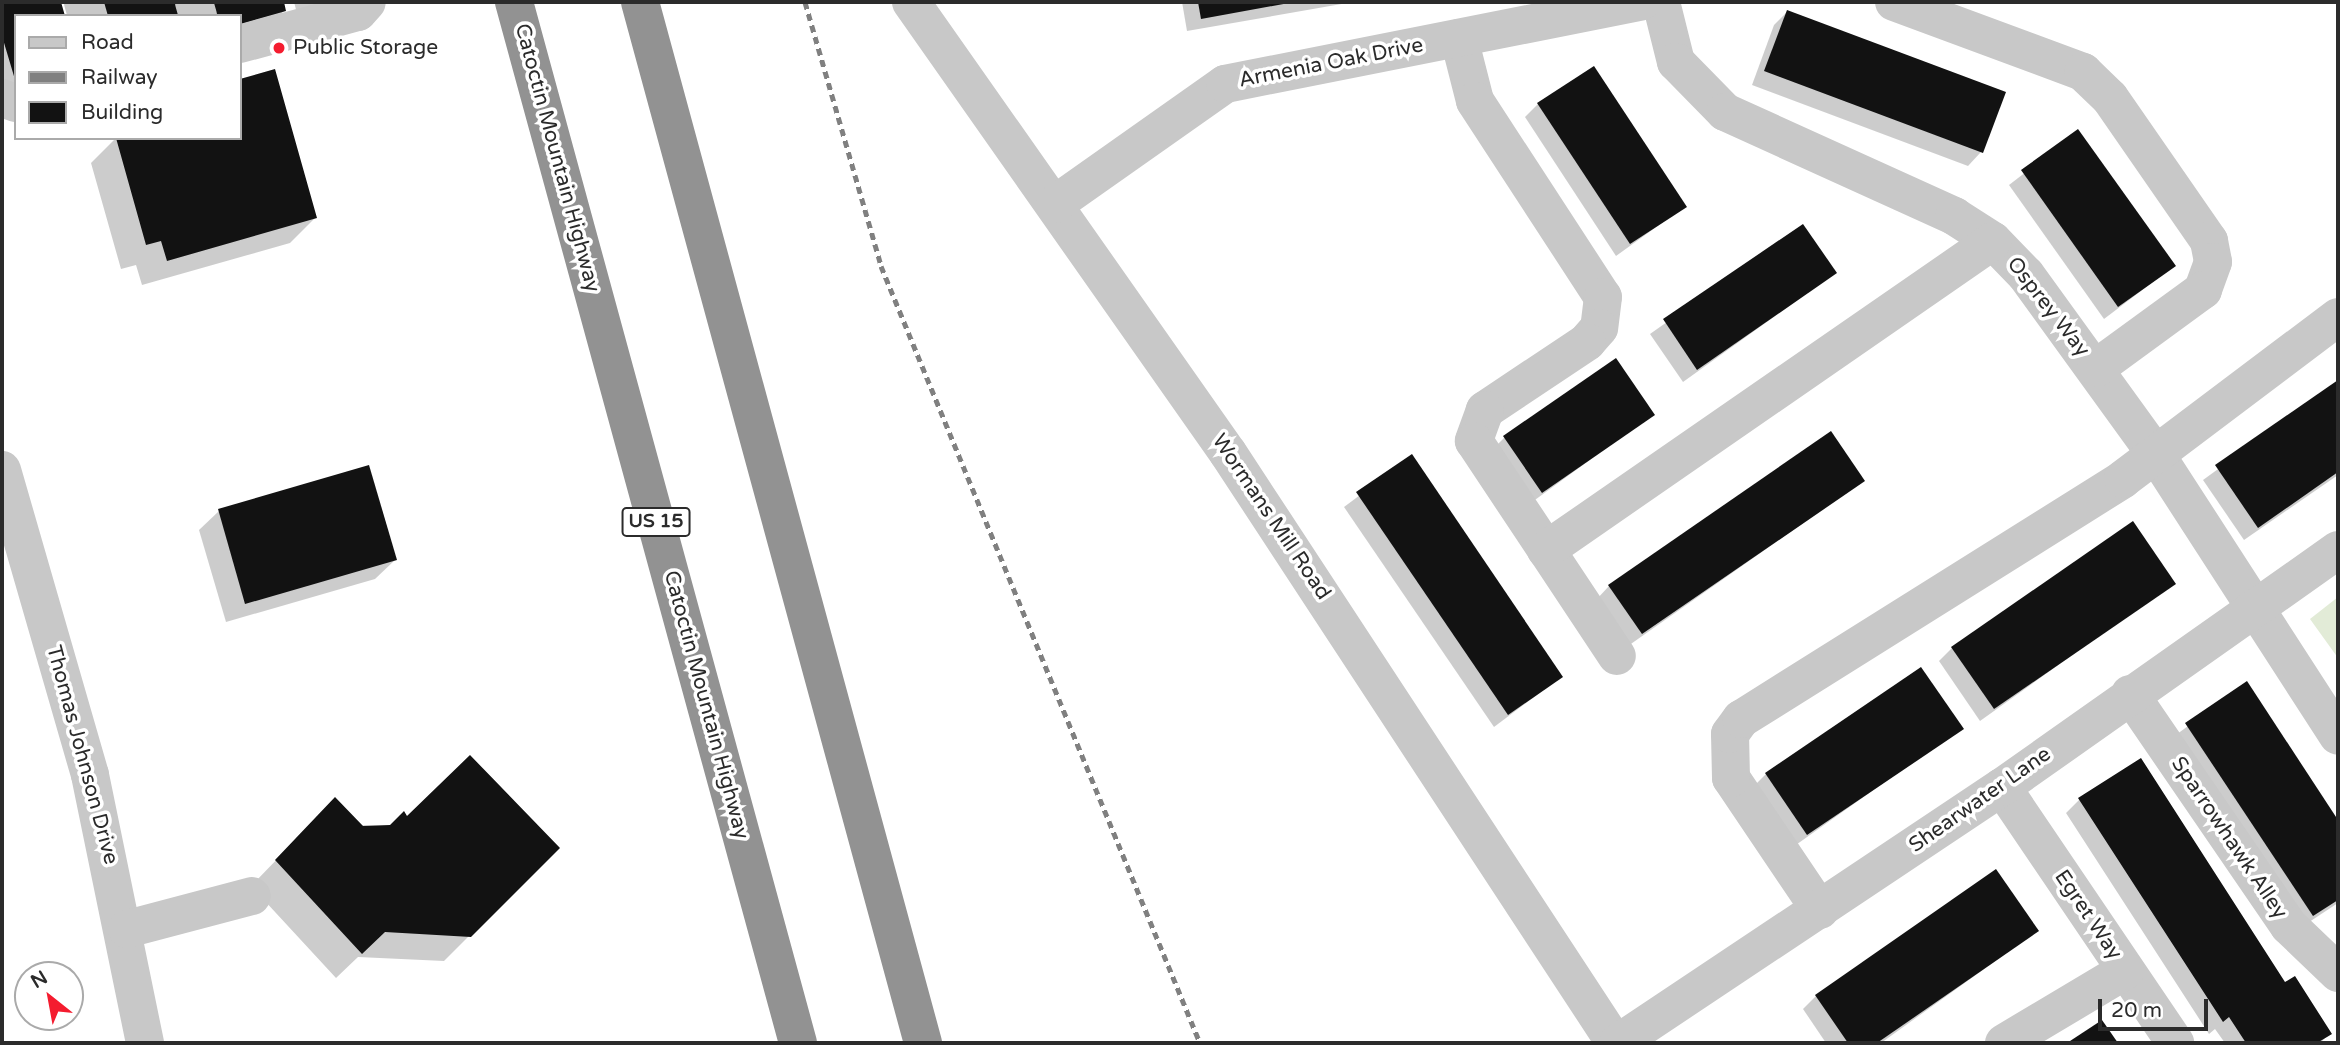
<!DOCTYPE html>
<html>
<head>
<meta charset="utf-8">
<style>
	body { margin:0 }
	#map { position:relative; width:2340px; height:1045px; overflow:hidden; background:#fff; font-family:"Varela Round",sans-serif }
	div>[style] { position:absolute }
	.green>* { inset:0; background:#e2ebd7 }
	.shadow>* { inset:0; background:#0003 }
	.building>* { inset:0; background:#121212 }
	.minor>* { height:38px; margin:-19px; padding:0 19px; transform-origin:19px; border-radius:19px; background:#c8c8c8 }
	.highway>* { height:38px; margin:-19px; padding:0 19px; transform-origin:19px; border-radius:19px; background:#929292 }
	.rail>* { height:5px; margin-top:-2.5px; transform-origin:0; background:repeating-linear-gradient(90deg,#808080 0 7px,transparent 0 12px) }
	.dots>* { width:19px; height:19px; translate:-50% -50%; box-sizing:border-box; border:4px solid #fff; border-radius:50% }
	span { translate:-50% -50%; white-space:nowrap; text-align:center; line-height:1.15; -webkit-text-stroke:7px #fff; paint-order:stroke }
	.shield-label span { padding:2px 5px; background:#fff; border:2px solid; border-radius:5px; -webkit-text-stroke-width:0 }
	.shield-label { font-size:19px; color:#2b2b2b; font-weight:700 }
	.poi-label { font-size:21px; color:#2b2b2b }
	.left { translate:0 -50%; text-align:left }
	.street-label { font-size:21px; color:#2b2b2b }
	.frame { position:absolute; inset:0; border:4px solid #2b2b2b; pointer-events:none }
	.legend { position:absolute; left:14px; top:14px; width:228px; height:126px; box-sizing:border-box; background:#fff; border:2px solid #aaa; margin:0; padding:9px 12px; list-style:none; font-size:21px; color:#2b2b2b }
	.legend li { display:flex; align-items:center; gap:14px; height:35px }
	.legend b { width:35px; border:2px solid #aaa }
	.north { position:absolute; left:14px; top:961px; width:70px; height:70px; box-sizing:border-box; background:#fff; border:2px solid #aaa; border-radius:50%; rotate:329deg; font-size:19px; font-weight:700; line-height:28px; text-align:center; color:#2b2b2b }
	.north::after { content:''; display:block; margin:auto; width:24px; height:32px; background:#f41c2f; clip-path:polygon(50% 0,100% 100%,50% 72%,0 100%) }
	.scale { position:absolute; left:2098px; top:999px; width:110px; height:32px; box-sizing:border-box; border:4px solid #2b2b2b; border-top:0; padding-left:9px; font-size:21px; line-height:24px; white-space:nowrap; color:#2b2b2b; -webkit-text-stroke:5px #fff; paint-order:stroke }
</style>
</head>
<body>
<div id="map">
	<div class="green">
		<div style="clip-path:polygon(2338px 597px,2338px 658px,2310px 619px)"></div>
	</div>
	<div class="shadow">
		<div style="clip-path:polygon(2px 2px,59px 2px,63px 16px,16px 16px,16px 97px,2px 101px)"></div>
		<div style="clip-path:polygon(73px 2px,282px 2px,284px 11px,259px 36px,240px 41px,240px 16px,77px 16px)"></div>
		<div style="clip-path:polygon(294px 2px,348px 2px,300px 25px)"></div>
		<div style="clip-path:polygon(1182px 2px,1353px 2px,1187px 31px)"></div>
		<div style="clip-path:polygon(1787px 12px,2004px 93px,1981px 152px,1968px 166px,1752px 85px,1774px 25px)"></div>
		<div style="clip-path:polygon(274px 71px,315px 218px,290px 243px,142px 285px,136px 265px,121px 269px,91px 163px,116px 138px,240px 138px,240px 81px)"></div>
		<div style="clip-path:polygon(1538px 104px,1684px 207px,1616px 256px,1525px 117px)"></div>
		<div style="clip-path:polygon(2078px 132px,2174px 266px,2104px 319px,2009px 185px)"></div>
		<div style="clip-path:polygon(1803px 226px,1835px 273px,1683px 382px,1650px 334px)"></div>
		<div style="clip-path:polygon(2338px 382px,2338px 475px,2244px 540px,2203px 480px)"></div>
		<div style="clip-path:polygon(1653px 414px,1528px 505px,1491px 451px,1504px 438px)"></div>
		<div style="clip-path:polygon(1411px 457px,1561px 677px,1494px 727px,1344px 507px)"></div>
		<div style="clip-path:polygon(1863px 481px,1628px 646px,1596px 600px,1609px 586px)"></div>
		<div style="clip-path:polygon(219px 511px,395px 560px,375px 579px,226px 622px,199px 530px)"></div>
		<div style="clip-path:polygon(2173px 583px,1980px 721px,1939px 661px,1952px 648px)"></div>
		<div style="clip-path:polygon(2246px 684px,2338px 823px,2338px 903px,2300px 928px,2173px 737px)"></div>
		<div style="clip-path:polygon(1961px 728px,1793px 847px,1753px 787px,1766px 774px)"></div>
		<div style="clip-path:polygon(2080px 799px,2284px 984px,2330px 1033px,2320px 1043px,2225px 1043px,2215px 1029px,2209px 1034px,2066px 813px)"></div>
		<div style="clip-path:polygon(407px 819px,557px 848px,444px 961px,358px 957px,336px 978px,251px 886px,311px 824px,390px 826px)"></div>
		<div style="clip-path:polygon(2037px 931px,1881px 1043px,1826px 1043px,1803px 1009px,1816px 996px)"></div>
	</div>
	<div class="building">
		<div style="clip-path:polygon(2px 2px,61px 2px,65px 16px,16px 16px,16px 83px,2px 36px)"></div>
		<div style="clip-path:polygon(104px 2px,178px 2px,182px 16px,108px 16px)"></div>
		<div style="clip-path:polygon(208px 2px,284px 2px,286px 11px,240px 24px,240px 16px,212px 16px)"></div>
		<div style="clip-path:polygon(1198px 2px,1289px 2px,1289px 3px,1201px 19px)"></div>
		<div style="clip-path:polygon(1787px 10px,2006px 92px,1983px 153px,1764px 71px)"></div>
		<div style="clip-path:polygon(1594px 66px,1687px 207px,1630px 244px,1537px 103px)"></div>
		<div style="clip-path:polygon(275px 69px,317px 218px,167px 261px,161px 241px,146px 245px,116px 138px,240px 138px,240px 79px)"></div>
		<div style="clip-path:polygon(2078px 129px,2176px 266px,2118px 307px,2021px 170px)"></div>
		<div style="clip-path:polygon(1803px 224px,1837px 273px,1697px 370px,1663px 319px)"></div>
		<div style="clip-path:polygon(1616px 358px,1655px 415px,1542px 493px,1503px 436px)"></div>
		<div style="clip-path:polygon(2338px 380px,2338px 472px,2258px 528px,2215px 465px)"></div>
		<div style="clip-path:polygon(1831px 431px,1865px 481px,1642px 634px,1608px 585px)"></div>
		<div style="clip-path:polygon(1412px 454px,1563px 677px,1508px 715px,1356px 492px)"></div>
		<div style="clip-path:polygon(369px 465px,397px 560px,245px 604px,218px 509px)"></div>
		<div style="clip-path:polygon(2133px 521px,2176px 584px,1994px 709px,1951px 647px)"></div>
		<div style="clip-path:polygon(1921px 667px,1964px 729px,1807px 835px,1765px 773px)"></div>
		<div style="clip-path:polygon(2247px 681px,2338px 820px,2338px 900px,2313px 916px,2185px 723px)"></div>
		<div style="clip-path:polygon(470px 755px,560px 848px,471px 937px,385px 932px,362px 954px,275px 860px,335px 797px,363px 826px,390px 825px,404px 811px,407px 816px)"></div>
		<div style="clip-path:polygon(2141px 758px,2285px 982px,2295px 976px,2332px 1034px,2317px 1043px,2246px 1043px,2229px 1017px,2223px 1022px,2078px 798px)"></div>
		<div style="clip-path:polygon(1996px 869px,2039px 931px,1877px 1043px,1848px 1043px,1815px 995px)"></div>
		<div style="clip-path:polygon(2102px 1020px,2118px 1043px,2067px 1043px)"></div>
	</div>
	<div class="minor">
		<div style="left:83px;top:2px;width:15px;rotate:74deg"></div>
		<div style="left:194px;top:2px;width:15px;rotate:74deg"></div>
		<div style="left:911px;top:2px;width:551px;rotate:54.9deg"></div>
		<div style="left:1228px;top:453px;width:706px;rotate:56.74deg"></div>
		<div style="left:1661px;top:2px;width:62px;rotate:76deg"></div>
		<div style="left:1676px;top:62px;width:70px;rotate:45.6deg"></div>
		<div style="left:1725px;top:112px;width:252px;rotate:24.4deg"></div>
		<div style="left:1954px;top:216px;width:46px;rotate:32.7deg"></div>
		<div style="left:1993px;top:241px;width:47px;rotate:45.9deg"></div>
		<div style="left:2026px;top:275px;width:223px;rotate:54.1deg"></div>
		<div style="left:2157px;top:456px;width:333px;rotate:57.1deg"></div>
		<div style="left:1894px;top:2px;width:202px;rotate:20.3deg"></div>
		<div style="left:2083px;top:72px;width:37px;rotate:44deg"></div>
		<div style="left:2110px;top:98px;width:174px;rotate:55.3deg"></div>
		<div style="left:2209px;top:241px;width:21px;rotate:79deg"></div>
		<div style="left:2213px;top:262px;width:30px;rotate:110deg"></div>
		<div style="left:2203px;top:290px;width:132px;rotate:143.9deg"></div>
		<div style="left:1459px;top:38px;width:65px;rotate:75.7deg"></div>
		<div style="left:1475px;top:101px;width:234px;rotate:56.9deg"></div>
		<div style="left:1603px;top:297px;width:31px;rotate:97deg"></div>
		<div style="left:1599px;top:328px;width:18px;rotate:131deg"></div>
		<div style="left:1587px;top:342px;width:123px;rotate:146.3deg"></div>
		<div style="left:1485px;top:410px;width:33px;rotate:110deg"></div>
		<div style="left:1474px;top:441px;width:258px;rotate:56.4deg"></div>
		<div style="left:240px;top:44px;width:122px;rotate:-15.2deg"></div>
		<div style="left:358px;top:12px;width:13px;rotate:-48deg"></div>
		<div style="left:2px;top:98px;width:15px;rotate:20deg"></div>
		<div style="left:1055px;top:204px;width:208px;rotate:-35.2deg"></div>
		<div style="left:1225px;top:84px;width:424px;rotate:-11.2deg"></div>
		<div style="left:2px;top:470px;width:317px;rotate:73.9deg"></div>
		<div style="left:90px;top:775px;width:274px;rotate:78.4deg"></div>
		<div style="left:1546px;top:550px;width:543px;rotate:-34.66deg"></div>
		<div style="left:2130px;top:694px;width:281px;rotate:55.6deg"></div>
		<div style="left:2289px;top:926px;width:68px;rotate:43.8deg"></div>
		<div style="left:2002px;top:787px;width:309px;rotate:55.9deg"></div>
		<div style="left:1820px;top:910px;width:159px;rotate:-124deg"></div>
		<div style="left:1731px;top:778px;width:44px;rotate:-91.3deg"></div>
		<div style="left:1730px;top:734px;width:19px;rotate:-54deg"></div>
		<div style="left:1741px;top:719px;width:451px;rotate:-32.1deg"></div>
		<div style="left:2123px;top:479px;width:269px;rotate:-37deg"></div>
		<div style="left:127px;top:929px;width:129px;rotate:-14.8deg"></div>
		<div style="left:1618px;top:1043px;width:462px;rotate:-33.7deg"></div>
		<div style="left:2002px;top:787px;width:411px;rotate:-35.2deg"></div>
		<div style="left:2004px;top:1043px;width:141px;rotate:-30.8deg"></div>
	</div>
	<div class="highway">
		<div style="left:514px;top:2px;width:1079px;rotate:74.74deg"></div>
		<div style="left:640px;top:2px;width:1079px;rotate:74.79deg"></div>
	</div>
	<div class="rail">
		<div style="left:805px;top:2px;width:275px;rotate:73.9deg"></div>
		<div style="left:881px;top:266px;width:840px;rotate:67.68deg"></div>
	</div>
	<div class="dots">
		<div style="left:279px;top:48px;background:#f41c2f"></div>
	</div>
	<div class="shield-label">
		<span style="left:656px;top:522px">US 15</span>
	</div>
	<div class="poi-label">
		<span class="left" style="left:293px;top:48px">Public Storage</span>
	</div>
	<div class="street-label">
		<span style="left:1331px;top:63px;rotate:-11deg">Armenia Oak Drive</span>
		<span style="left:557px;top:158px;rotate:75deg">Catoctin Mountain Highway</span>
		<span style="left:2048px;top:307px;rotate:52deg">Osprey Way</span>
		<span style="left:1271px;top:517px;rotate:56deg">Wormans Mill Road</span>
		<span style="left:706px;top:705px;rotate:75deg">Catoctin Mountain Highway</span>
		<span style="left:82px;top:755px;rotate:75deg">Thomas Johnson Drive</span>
		<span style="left:1980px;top:800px;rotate:-35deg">Shearwater Lane</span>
		<span style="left:2229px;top:838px;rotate:56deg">Sparrowhawk Alley</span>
		<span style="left:2088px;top:915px;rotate:56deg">Egret Way</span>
	</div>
	<div class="frame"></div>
	<ul class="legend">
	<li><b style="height:9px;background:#c8c8c8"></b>Road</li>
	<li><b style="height:9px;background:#808080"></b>Railway</li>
	<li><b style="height:19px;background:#121212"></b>Building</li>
	</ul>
	<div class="north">N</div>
	<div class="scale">20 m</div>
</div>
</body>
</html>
